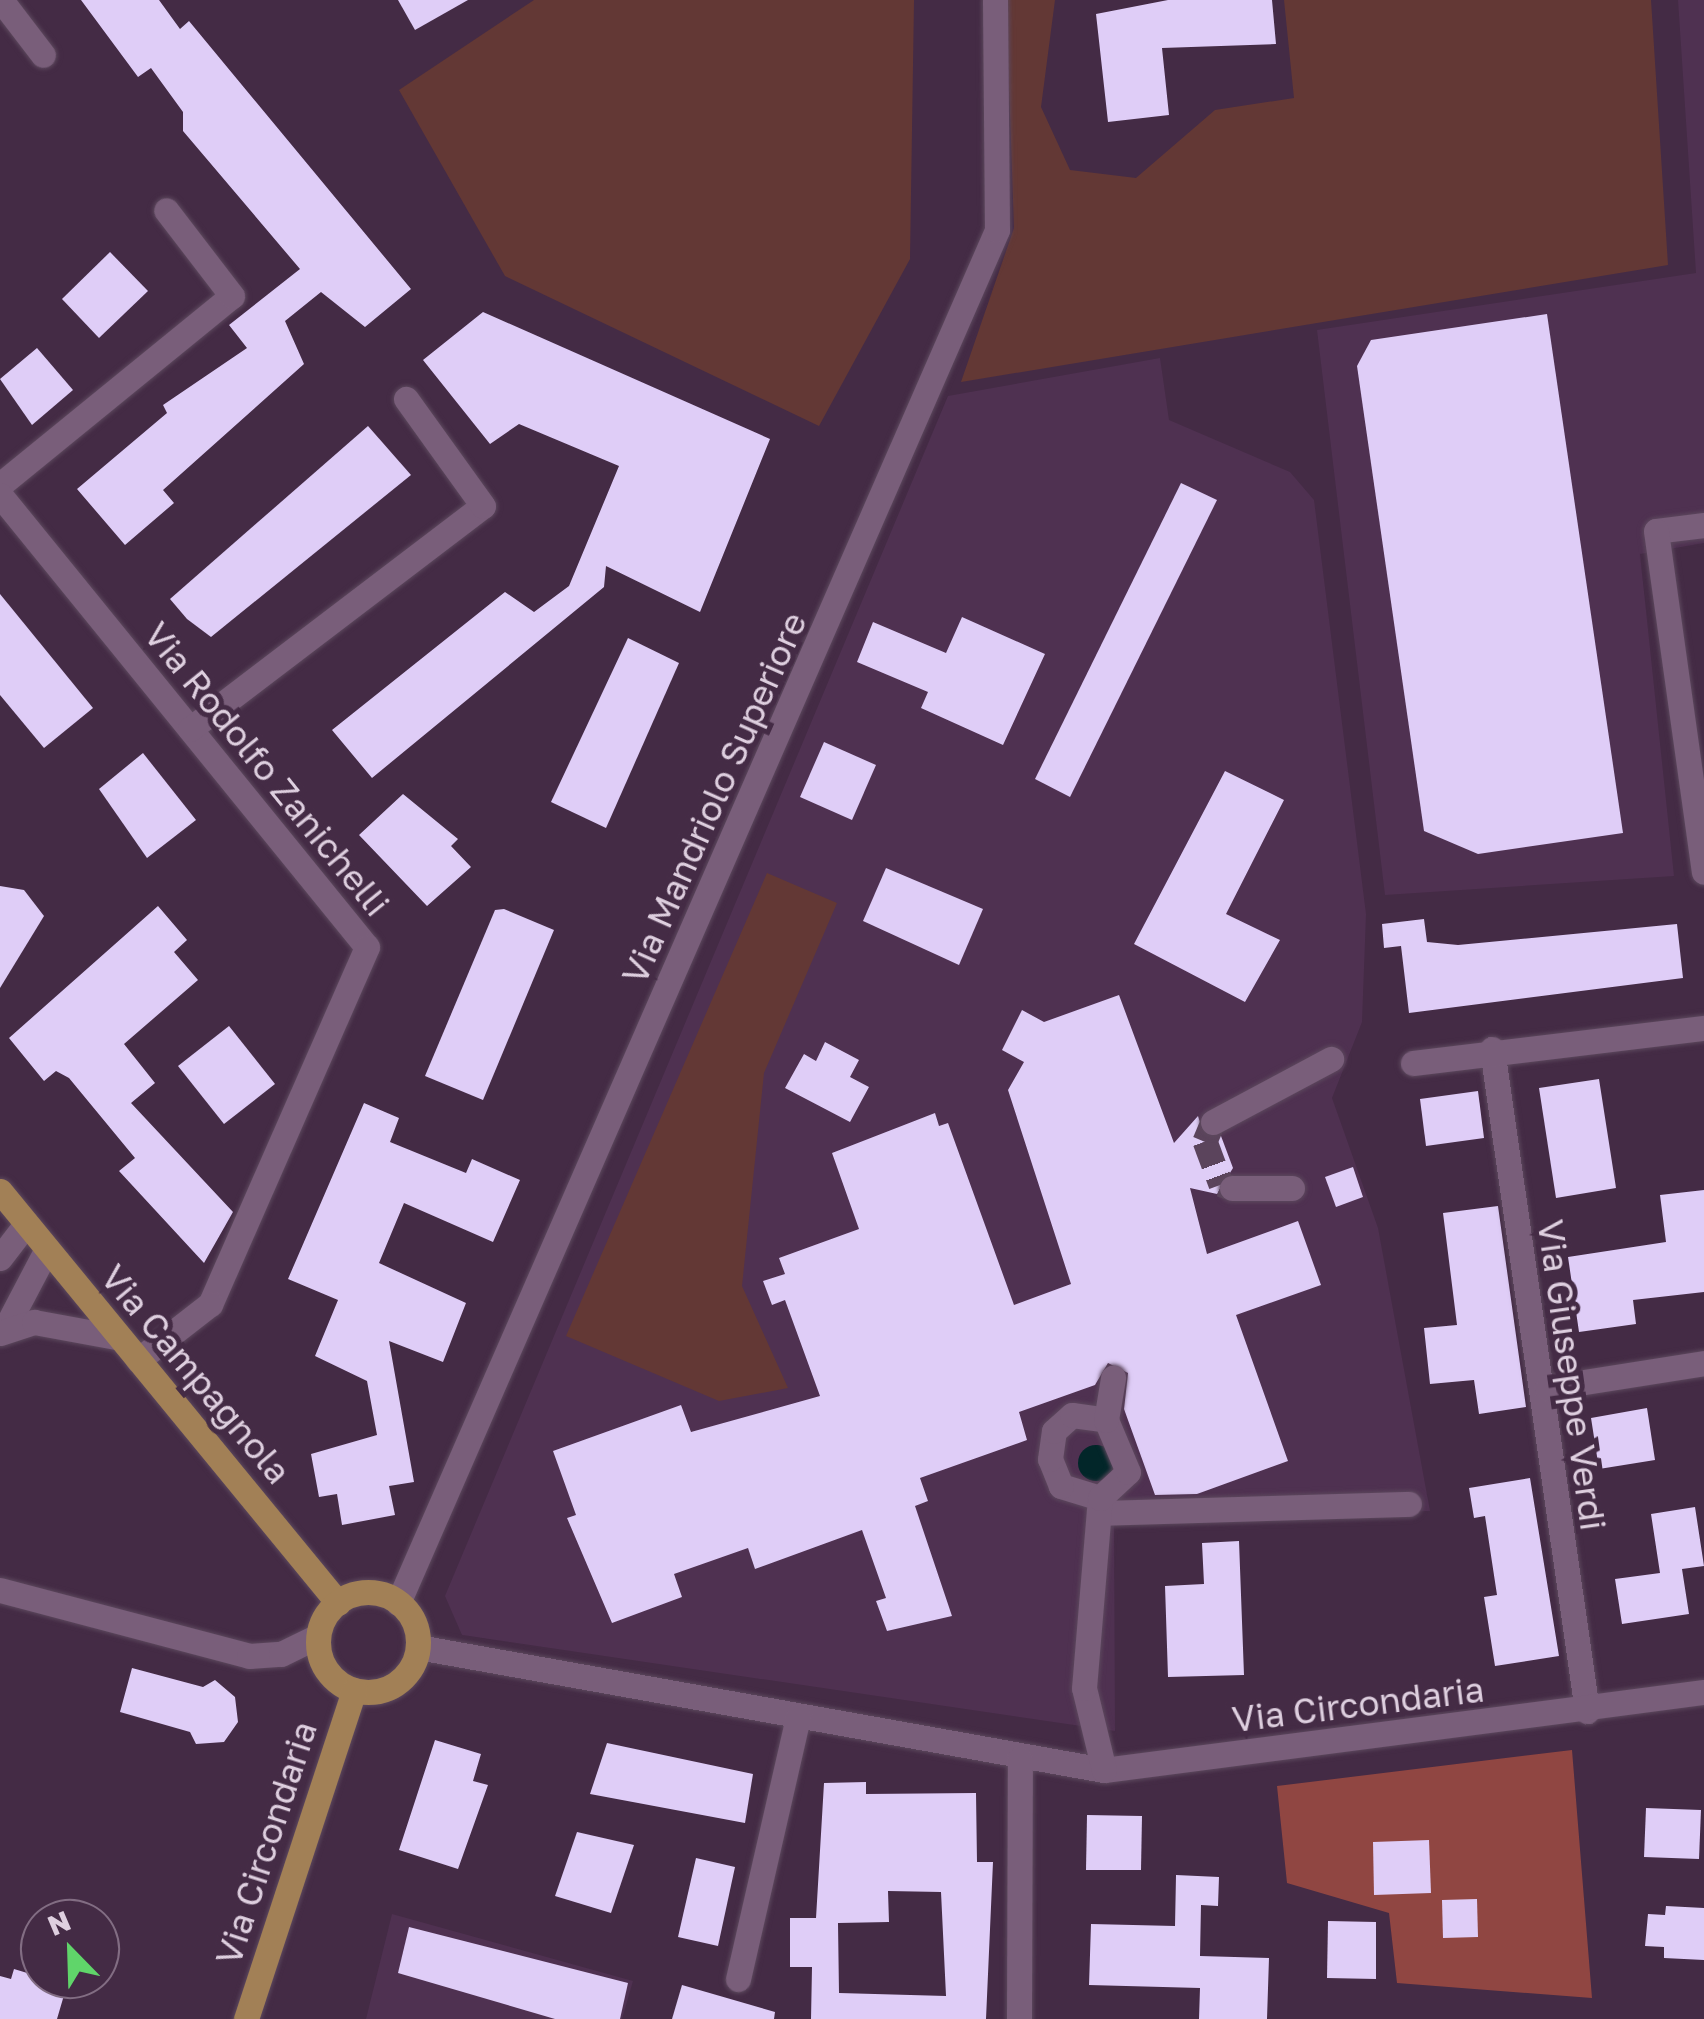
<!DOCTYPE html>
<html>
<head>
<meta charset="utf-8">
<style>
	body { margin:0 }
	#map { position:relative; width:1704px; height:2019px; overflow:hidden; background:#442b45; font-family:"Golos Text",sans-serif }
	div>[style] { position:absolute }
	.built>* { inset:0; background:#4f3151 }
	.green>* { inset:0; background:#633835 }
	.forest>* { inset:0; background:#904642 }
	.water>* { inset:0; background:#022629 }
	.round { border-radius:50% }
	.building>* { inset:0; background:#dfcdf7 }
	.minor-tunnel>* { height:25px; margin-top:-12.5px; transform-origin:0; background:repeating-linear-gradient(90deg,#5b445c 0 25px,transparent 0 37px) }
	.roads { filter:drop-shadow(0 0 2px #5c485d) drop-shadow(0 0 2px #5c485d) }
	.minor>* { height:25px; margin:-12.5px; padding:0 12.5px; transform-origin:12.5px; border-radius:12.5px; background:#795e7a }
	.major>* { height:25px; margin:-12.5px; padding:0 12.5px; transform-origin:12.5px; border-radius:12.5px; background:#a28056 }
	.major>.ring { margin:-12.5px; padding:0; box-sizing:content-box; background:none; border:25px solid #a28056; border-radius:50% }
	span { translate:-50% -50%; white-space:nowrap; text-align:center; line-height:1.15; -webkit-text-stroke:10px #442b45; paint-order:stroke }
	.street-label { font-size:35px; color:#decfdf }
	.north { position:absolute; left:20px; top:1899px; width:100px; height:100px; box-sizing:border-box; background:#442b45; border:2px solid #826d83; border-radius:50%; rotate:337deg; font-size:28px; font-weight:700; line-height:40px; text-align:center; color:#decfdf }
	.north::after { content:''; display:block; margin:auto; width:35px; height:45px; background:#60d56a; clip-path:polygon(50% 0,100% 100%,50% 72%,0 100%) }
</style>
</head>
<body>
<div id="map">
	<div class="built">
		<div style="clip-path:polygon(1678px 0,1704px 0,1704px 543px,1640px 554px,1674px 876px,1385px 895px,1317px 330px,1696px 273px)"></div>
		<div style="clip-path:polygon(1160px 358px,1169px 420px,1290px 472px,1314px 500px,1366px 914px,1362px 1022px,1332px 1098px,1378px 1228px,1430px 1511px,1114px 1520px,1115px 1731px,462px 1635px,445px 1596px,948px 396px)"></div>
		<div style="clip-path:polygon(392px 1914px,633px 1981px,622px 2019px,366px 2019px)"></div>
	</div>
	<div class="green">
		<div style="clip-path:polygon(534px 0,914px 0,910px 259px,819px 426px,505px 276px,399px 90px)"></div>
		<div style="clip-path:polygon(1006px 0,1055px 0,1041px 107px,1070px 170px,1136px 178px,1215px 110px,1294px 98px,1284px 0,1651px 0,1668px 265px,961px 382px,1014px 228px)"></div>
		<div style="clip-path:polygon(767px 873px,837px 903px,764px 1073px,742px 1286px,788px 1388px,719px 1401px,566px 1336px)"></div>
	</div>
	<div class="forest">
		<div style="clip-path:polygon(1572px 1750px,1592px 1998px,1397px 1983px,1389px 1913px,1287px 1883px,1277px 1786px)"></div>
	</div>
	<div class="water">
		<div class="round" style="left:1078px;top:1445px;width:36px;height:36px"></div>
	</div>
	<div class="building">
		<div style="clip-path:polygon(81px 0,159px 0,180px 29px,189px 21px,411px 289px,365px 327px,321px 292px,285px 321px,304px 364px,163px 490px,174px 503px,125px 545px,77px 489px,167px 413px,163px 405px,247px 348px,229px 325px,300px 269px,183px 131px,183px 112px,151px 68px,138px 77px)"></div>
		<div style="clip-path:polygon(398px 0,468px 0,415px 30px)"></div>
		<div style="clip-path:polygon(1168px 0,1272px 0,1276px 44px,1162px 48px,1169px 115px,1108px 122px,1096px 14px)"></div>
		<div style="clip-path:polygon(110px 252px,148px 291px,99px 338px,62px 299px)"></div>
		<div style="clip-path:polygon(483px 312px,770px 439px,700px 612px,606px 566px,604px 587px,372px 778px,332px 730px,505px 592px,534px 612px,569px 586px,619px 466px,519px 424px,490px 444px,423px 360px)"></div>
		<div style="clip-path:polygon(1547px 314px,1623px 833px,1478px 854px,1424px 831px,1357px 366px,1371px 340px)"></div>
		<div style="clip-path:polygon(37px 348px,73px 390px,32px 425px,0 379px)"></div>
		<div style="clip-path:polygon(368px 426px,411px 475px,211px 637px,187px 619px,170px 599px)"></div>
		<div style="clip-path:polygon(1181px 483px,1217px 500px,1070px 797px,1035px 779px)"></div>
		<div style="clip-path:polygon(0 594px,93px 708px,44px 748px,0 695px)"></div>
		<div style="clip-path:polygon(962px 617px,1045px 654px,1003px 745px,921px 708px,928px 692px,857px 662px,873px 622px,946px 653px)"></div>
		<div style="clip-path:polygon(628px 638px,679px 663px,606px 828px,551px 802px)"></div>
		<div style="clip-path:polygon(824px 742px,876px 765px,852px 820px,800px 797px)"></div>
		<div style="clip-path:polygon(143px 753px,196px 820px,147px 858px,99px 789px)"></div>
		<div style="clip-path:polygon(1225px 771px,1284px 800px,1226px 914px,1280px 940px,1245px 1002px,1134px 944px)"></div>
		<div style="clip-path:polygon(403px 794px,458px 839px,451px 846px,471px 867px,427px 906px,359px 835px)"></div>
		<div style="clip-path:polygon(886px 868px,983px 909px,959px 965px,863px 921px)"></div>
		<div style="clip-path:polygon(0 886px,24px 890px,44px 916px,0 988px)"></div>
		<div style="clip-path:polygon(158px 906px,187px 940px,174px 952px,198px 980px,124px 1044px,155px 1083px,131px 1103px,233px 1212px,204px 1263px,119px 1171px,135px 1158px,69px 1078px,56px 1071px,44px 1081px,9px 1038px)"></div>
		<div style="clip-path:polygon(504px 909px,554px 930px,483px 1100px,425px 1076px,495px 910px)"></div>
		<div style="clip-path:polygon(1424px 919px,1427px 942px,1458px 945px,1677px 924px,1683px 978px,1409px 1013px,1401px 946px,1384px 948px,1382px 924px)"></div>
		<div style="clip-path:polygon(1119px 995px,1174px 1143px,1198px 1116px,1204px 1135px,1221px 1136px,1233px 1168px,1217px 1194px,1190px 1188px,1207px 1254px,1298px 1221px,1321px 1285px,1236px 1315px,1288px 1461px,1197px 1494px,1155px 1495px,1124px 1409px,1128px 1373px,1108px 1363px,1095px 1385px,1019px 1412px,1027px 1440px,920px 1478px,928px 1501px,915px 1506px,952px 1616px,887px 1631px,876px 1601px,886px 1598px,862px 1530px,755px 1569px,748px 1548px,674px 1574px,682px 1597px,612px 1623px,567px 1518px,576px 1515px,553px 1451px,681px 1405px,691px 1432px,820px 1396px,785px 1300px,772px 1305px,763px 1281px,785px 1274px,779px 1258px,859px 1229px,832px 1153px,935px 1113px,939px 1126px,948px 1123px,1014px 1305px,1071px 1284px,1008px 1090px,1024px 1062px,1002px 1050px,1022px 1010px,1044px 1022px)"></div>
		<div style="clip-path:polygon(229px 1026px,275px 1084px,224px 1124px,178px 1066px)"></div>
		<div style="clip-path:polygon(825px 1042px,859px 1060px,850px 1077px,869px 1087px,850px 1122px,785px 1088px,804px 1054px,816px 1061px)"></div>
		<div style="clip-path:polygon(1599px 1079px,1616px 1188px,1556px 1198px,1539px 1088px)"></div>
		<div style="clip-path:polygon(1478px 1091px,1484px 1138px,1426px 1146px,1420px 1099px)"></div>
		<div style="clip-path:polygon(364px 1103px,399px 1118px,390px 1142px,466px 1173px,472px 1159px,520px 1180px,493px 1242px,404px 1203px,379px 1263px,466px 1303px,443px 1362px,389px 1341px,414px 1482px,389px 1486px,395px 1515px,342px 1525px,337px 1494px,319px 1497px,311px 1454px,377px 1435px,367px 1381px,315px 1356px,338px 1300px,288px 1279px)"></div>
		<div style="clip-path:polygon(1353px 1167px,1363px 1197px,1336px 1207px,1325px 1177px)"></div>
		<div style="clip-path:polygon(1704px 1190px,1704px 1292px,1633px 1300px,1636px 1324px,1579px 1332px,1568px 1257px,1666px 1242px,1660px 1195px)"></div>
		<div style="clip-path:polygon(1498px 1206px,1526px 1407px,1479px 1414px,1474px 1380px,1430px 1384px,1424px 1328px,1457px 1325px,1443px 1213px)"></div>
		<div style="clip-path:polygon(1647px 1408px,1655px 1460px,1599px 1469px,1591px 1418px)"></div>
		<div style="clip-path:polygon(1530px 1478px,1559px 1656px,1495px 1666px,1484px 1597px,1497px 1595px,1485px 1516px,1474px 1518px,1469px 1488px)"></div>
		<div style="clip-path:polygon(1695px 1507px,1704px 1566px,1682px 1569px,1689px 1614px,1622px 1624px,1615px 1579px,1660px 1573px,1651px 1514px)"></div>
		<div style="clip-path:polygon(1239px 1541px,1244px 1675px,1168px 1677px,1165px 1586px,1204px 1584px,1202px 1543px)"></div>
		<div style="clip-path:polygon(132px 1668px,203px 1687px,215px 1680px,235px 1697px,238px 1722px,224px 1742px,196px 1744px,190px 1732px,120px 1712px)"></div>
		<div style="clip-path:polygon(435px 1740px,481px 1754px,473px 1781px,488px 1785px,458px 1869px,399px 1850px)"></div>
		<div style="clip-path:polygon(607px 1743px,753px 1774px,745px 1823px,590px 1794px)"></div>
		<div style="clip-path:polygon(evenodd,866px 1782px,866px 1794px,976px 1793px,977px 1862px,993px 1862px,986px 2019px,811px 2019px,812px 1967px,790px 1967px,790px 1918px,816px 1918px,824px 1783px,866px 1782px,888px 1891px,941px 1892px,946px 1996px,839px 1993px,838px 1923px,889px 1922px,888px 1891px)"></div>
		<div style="clip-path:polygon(1646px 1808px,1701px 1810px,1699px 1859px,1644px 1857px)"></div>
		<div style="clip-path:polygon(1087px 1815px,1142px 1816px,1141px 1870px,1086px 1870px)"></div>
		<div style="clip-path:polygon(577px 1832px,634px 1845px,611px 1913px,555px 1896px)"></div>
		<div style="clip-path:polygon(1429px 1840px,1431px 1893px,1374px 1895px,1373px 1842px)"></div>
		<div style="clip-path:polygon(696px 1858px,735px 1867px,718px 1946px,678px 1937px)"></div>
		<div style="clip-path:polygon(1176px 1875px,1219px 1877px,1218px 1906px,1201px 1905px,1200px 1956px,1269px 1958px,1267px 2019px,1199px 2019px,1200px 1988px,1089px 1985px,1091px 1924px,1175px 1926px)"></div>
		<div style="clip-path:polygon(1477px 1899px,1478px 1937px,1443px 1938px,1442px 1900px)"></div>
		<div style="clip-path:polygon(1666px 1906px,1704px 1908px,1704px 1960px,1664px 1958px,1664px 1947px,1645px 1946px,1648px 1914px,1665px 1915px)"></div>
		<div style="clip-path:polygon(1328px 1921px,1376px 1922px,1376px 1979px,1327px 1978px)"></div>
		<div style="clip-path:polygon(409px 1927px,628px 1983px,620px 2019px,555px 2019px,398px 1973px)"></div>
		<div style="clip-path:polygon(14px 1969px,67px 1985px,57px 2019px,0 2019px,0 1976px,11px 1979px)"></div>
		<div style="clip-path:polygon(682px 1985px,775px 2012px,774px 2019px,672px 2019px)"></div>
	</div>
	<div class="minor-tunnel">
		<div style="left:1213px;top:1122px;width:21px;rotate:113deg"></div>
		<div style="left:1205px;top:1141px;width:46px;rotate:69.6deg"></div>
		<div style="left:1221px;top:1184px;width:12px;rotate:20deg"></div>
	</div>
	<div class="roads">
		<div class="minor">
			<div style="left:1px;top:0;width:69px;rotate:52.6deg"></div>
			<div style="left:0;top:485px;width:299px;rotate:-39.2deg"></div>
			<div style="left:232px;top:296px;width:108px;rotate:-127.5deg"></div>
			<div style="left:0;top:495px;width:582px;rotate:50.93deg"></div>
			<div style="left:367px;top:947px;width:390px;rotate:113.7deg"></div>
			<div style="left:210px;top:1304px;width:91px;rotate:142.1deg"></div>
			<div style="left:1704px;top:525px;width:48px;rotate:172.9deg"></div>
			<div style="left:1656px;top:531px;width:344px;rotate:82deg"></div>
			<div style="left:190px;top:729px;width:368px;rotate:-37.3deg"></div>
			<div style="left:483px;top:506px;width:132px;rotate:-125.7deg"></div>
			<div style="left:1492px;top:1049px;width:669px;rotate:81.83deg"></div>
			<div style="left:1413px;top:1063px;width:293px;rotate:-6.9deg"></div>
			<div style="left:1213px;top:1122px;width:134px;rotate:-28.1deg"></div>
			<div style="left:1232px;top:1188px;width:60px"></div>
			<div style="left:0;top:1258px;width:43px;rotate:-52.6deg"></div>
			<div style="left:6px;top:1327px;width:88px;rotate:-62.3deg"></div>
			<div style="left:0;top:1333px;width:36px;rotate:-18deg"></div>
			<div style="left:34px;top:1322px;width:83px;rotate:10.4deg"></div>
			<div style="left:1547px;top:1388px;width:159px;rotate:-9deg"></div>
			<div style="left:1100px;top:1498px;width:41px;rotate:-162.9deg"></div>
			<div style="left:1061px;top:1486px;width:29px;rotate:-112deg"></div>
			<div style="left:1050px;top:1459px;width:28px;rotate:-82deg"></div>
			<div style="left:1054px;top:1431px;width:24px;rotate:-42deg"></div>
			<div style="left:1072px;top:1415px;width:34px;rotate:8deg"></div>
			<div style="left:1099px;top:1513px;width:310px;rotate:-1.7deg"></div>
			<div style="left:0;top:1590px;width:258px;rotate:14.8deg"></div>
			<div style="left:249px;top:1656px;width:32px;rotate:-4deg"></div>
			<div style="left:281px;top:1654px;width:41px;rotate:-25.9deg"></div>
			<div style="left:398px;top:1603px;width:1498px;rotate:-66.43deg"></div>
			<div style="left:997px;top:230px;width:230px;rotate:-90.5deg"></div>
			<div style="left:418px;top:1647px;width:697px;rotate:10.17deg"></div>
			<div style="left:1104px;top:1770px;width:605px;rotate:-7.41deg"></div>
			<div style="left:1104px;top:1770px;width:84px;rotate:-103.7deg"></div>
			<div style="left:1084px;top:1688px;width:191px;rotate:-85.2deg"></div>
			<div style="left:1100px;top:1498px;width:38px;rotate:-43deg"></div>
			<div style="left:1128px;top:1472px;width:56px;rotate:-112.9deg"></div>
			<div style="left:1106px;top:1420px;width:43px;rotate:-80.5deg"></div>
			<div style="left:738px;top:1979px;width:270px;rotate:-77.1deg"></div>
			<div style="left:1019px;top:2019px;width:260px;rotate:-89.8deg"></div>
		</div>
		<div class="major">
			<div style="left:0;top:1191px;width:533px;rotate:50.63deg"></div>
			<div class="ring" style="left:318px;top:1592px;width:75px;height:75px"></div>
			<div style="left:246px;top:2019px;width:346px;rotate:-71.8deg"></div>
		</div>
	</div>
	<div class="street-label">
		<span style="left:267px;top:769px;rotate:51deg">Via Rodolfo Zanichelli</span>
		<span style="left:714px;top:798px;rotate:-66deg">Via Mandriolo Superiore</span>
		<span style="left:196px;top:1374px;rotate:50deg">Via Campagnola</span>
		<span style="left:1572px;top:1375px;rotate:82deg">Via Giuseppe Verdi</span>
		<span style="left:1358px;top:1704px;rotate:-7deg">Via Circondaria</span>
		<span style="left:266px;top:1843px;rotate:-72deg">Via Circondaria</span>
	</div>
	<div class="north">N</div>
</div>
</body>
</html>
